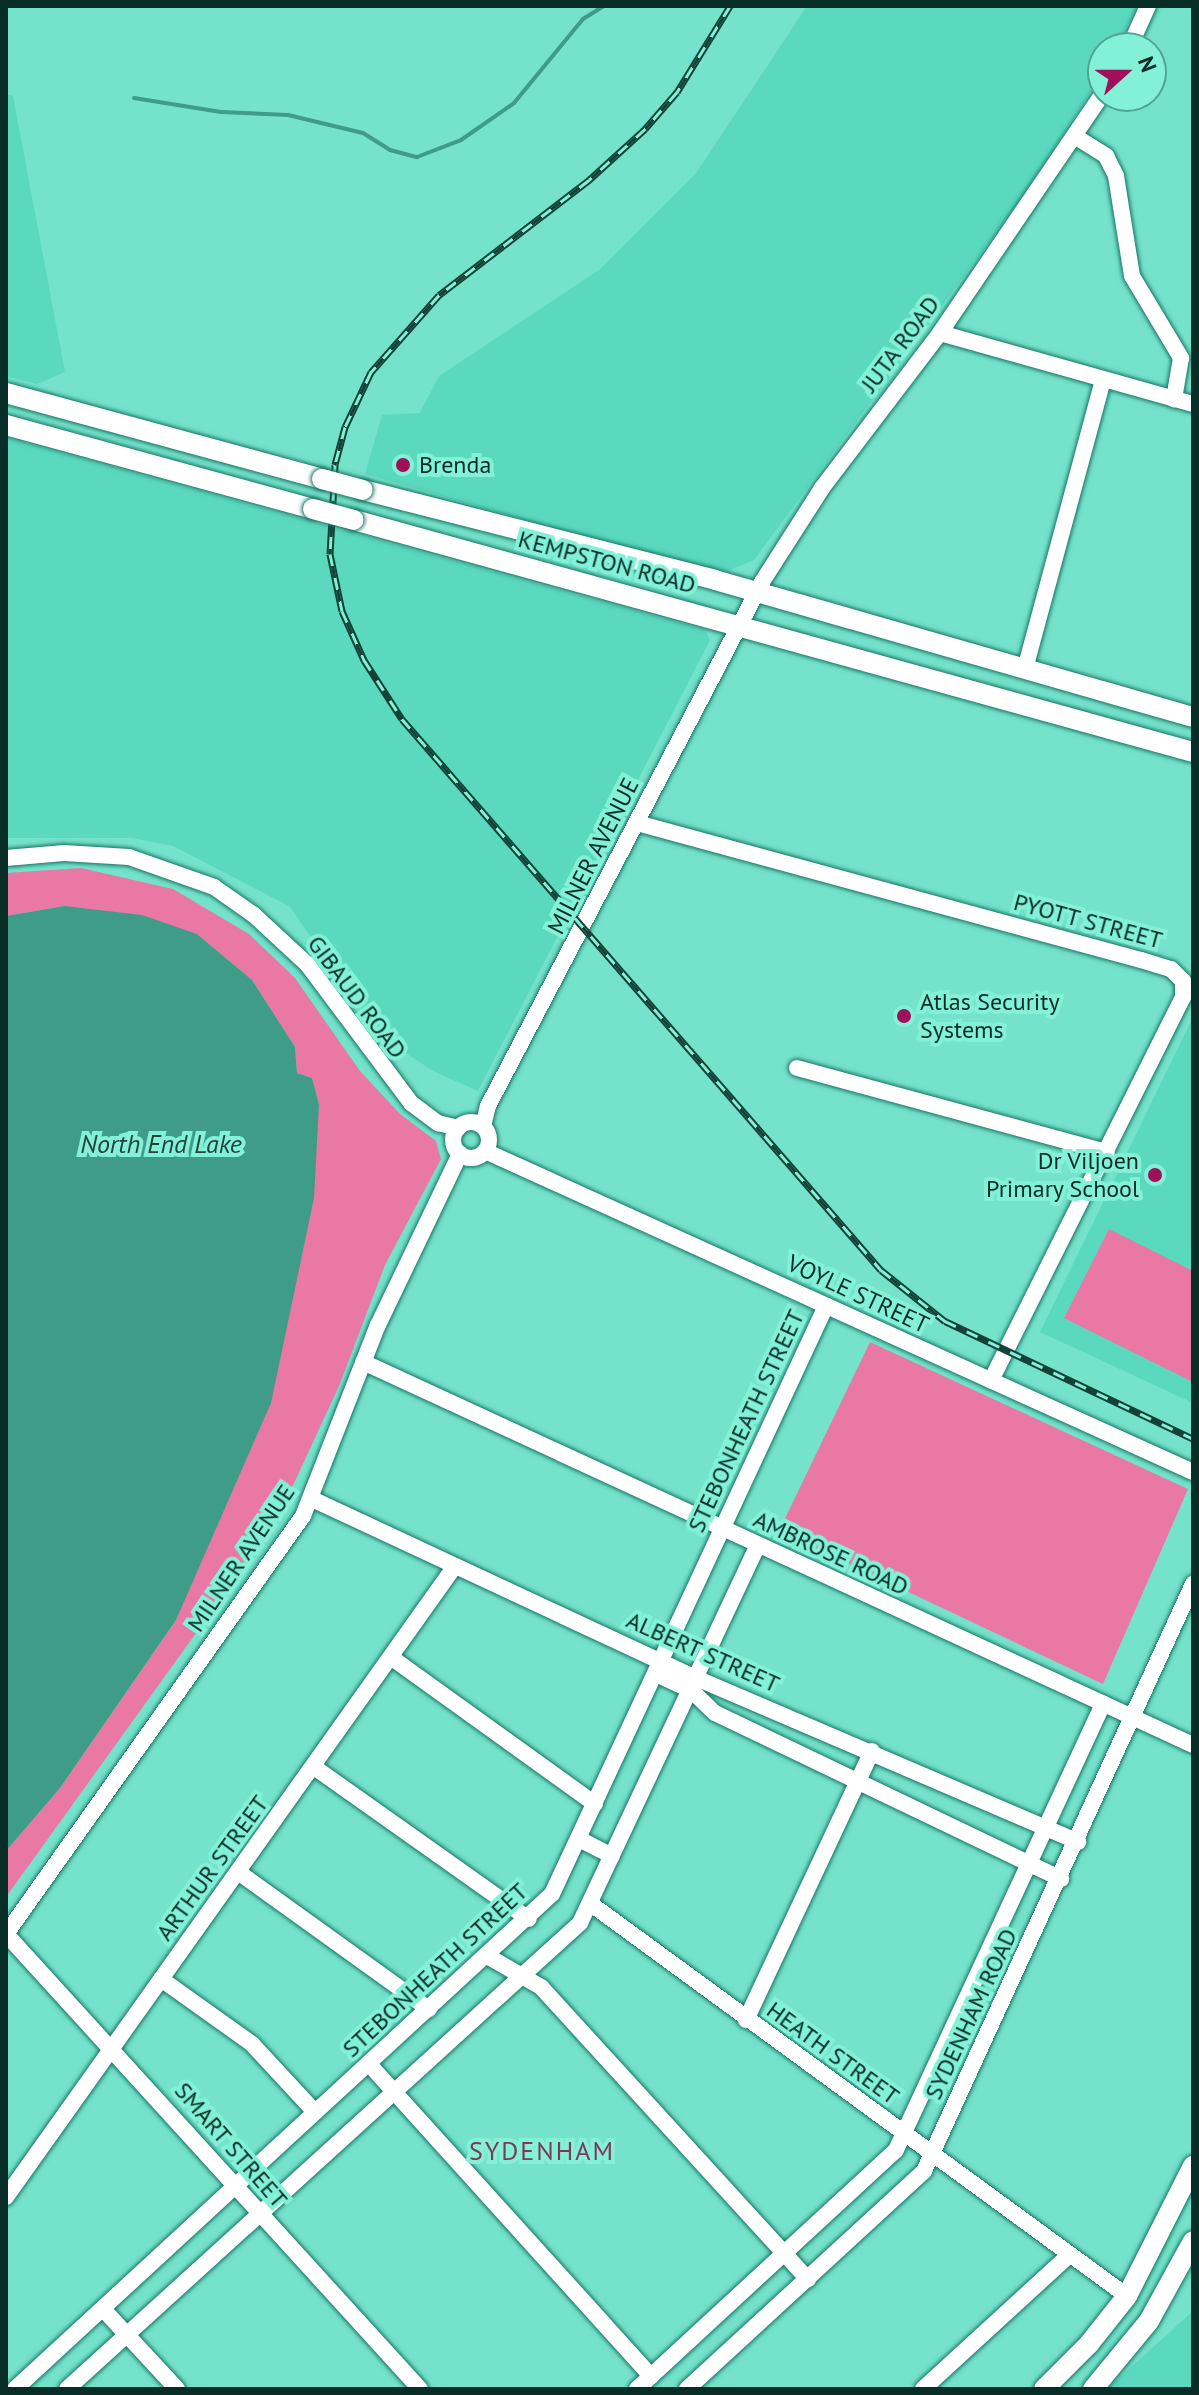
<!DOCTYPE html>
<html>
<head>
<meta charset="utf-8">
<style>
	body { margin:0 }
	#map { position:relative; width:1199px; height:2395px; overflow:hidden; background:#75e3cb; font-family:"PT Sans",sans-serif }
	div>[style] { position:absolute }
	.built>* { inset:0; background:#5ad9be }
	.green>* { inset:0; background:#ea78a4 }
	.water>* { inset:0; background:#3e9c89 }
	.stream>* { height:4px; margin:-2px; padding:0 2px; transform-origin:2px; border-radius:2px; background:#3e9c89 }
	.roads { filter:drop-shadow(0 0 2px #167463) drop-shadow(0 0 2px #167463) }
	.minor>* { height:16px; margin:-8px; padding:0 8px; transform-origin:8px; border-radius:8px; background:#fff }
	.minor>.ring { margin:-8px; padding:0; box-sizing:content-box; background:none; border:16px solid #fff; border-radius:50% }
	.major>* { height:20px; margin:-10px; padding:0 10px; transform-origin:10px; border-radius:10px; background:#fff }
	.rail>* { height:7px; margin-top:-3.5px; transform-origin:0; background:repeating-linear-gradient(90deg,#82f1d8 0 12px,#144138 0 24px); box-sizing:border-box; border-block:2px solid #144138 }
	.bridges { filter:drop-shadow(0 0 2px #167463) drop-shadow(0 0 2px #167463) }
	.major-bridge>* { height:20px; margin:-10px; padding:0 10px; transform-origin:10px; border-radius:10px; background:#fff }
	.dots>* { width:22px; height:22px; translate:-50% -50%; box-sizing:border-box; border:4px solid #82f1d8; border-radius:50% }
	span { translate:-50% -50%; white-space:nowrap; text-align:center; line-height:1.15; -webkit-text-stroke:8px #82f1d8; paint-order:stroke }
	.street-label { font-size:24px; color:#082d26 }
	.poi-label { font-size:24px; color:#082d26 }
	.left { translate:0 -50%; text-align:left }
	.right { translate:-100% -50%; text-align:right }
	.water-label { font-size:26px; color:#25423b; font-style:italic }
	.neighbourhood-label { font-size:26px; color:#7e3955; letter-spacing:2px }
	.frame { position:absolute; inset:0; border:8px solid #082d26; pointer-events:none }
	.north { position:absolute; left:1087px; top:32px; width:80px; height:80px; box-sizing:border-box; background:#82f1d8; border:2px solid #51a391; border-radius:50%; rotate:69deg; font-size:22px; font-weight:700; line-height:32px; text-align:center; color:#082d26 }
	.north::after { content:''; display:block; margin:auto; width:28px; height:36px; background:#9f0f5a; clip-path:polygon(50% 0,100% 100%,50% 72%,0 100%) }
</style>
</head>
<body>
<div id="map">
	<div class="built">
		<div style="clip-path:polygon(807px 6px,1137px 6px,1116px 48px,1103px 48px,1103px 71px,1029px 188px,754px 560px,725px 572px,627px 549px,365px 474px,382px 415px,420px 413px,439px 376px,599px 270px,697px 172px)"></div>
		<div style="clip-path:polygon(6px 94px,13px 96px,65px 372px,37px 384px,6px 376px)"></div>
		<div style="clip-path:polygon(6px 438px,705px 630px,710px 640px,478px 1091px,433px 1071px,383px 1038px,289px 906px,173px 846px,132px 838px,6px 838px)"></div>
		<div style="clip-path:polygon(1193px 1017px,1193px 1403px,1040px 1332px)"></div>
		<div style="clip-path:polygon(1193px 2311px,1193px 2389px,1107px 2389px)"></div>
	</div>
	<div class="green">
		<div style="clip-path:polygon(81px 868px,173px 889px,249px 934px,295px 978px,360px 1071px,400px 1114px,436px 1141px,441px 1159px,385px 1265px,339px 1386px,276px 1522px,6px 1897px,6px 1851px,60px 1788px,176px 1620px,319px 1104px,312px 1078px,297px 1073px,295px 1047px,252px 980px,197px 934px,64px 906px,6px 916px,6px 873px)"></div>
		<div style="clip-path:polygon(1109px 1229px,1193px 1271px,1193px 1382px,1064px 1318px)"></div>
		<div style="clip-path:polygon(870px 1342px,1188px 1489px,1103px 1684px,779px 1531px)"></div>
	</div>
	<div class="water">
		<div style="clip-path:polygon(64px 906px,142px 915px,197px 934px,252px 980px,295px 1047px,297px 1073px,312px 1078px,319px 1104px,314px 1198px,271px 1403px,176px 1620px,60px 1788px,6px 1851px,6px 916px)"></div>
	</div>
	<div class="stream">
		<div style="left:134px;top:98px;width:88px;rotate:9.1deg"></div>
		<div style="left:221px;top:112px;width:67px;rotate:2.6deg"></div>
		<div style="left:288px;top:115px;width:77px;rotate:13.5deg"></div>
		<div style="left:363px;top:133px;width:32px;rotate:32deg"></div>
		<div style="left:390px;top:150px;width:28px;rotate:15deg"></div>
		<div style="left:417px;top:157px;width:47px;rotate:-21.1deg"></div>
		<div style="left:461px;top:140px;width:65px;rotate:-34.9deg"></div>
		<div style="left:514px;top:103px;width:109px;rotate:-50.6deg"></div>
		<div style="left:583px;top:19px;width:25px;rotate:-32deg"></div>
	</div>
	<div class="roads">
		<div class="minor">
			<div style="left:1129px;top:48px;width:46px;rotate:-65.7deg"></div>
			<div style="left:1076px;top:137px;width:36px;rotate:32deg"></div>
			<div style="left:1106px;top:156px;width:22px;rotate:63deg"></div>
			<div style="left:1116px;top:176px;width:101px;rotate:80.9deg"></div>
			<div style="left:1132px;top:276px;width:96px;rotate:59.1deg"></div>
			<div style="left:1181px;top:358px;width:42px;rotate:99.7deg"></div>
			<div style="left:940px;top:333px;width:263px;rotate:15.7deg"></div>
			<div style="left:1025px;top:669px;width:300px;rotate:-74.9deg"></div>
			<div style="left:637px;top:823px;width:522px;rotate:15.21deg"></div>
			<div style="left:1141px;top:960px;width:31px;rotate:17deg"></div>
			<div style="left:1171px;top:969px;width:17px;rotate:45deg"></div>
			<div style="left:1183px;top:981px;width:16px;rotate:90deg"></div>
			<div style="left:1183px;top:997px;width:429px;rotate:116.6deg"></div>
			<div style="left:6px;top:858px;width:58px;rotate:-4.9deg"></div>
			<div style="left:64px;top:853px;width:65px;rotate:3.5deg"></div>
			<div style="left:129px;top:857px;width:90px;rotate:19.4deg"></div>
			<div style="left:214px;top:887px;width:49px;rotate:35deg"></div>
			<div style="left:254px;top:915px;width:72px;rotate:42.8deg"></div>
			<div style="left:307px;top:964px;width:174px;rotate:53.2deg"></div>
			<div style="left:411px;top:1103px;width:34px;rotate:37deg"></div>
			<div style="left:438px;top:1123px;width:21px;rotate:14deg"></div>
			<div style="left:797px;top:1068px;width:321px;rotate:15.2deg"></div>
			<div class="ring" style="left:453px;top:1122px;width:20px;height:20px"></div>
			<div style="left:483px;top:1126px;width:21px;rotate:-76deg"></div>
			<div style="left:488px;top:1106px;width:591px;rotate:-62.39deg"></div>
			<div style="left:762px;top:582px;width:112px;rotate:-57.4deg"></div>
			<div style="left:822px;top:488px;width:195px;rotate:-52.7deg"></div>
			<div style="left:940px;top:333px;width:290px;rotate:-55.8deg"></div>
			<div style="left:485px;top:1151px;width:777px;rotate:24.39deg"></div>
			<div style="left:363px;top:1362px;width:914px;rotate:24.77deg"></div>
			<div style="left:312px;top:1499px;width:424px;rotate:25deg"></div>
			<div style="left:696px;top:1678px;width:416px;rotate:23.2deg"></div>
			<div style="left:392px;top:1658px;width:250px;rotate:35.7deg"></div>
			<div style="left:656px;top:1674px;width:38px;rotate:25deg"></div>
			<div style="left:691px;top:1690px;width:33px;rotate:44deg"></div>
			<div style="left:715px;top:1713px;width:384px;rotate:25.6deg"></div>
			<div style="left:314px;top:1767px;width:263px;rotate:35.3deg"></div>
			<div style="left:579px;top:1839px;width:37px;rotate:27deg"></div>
			<div style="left:238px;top:1872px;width:235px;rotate:35.7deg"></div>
			<div style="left:591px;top:1904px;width:664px;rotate:36.18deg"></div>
			<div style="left:6px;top:1934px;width:513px;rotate:-54.61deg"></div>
			<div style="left:303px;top:1516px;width:205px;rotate:-68.6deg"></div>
			<div style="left:378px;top:1325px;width:190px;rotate:-64.4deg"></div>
			<div style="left:6px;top:1934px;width:615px;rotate:47.7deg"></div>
			<div style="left:489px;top:1957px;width:60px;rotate:30deg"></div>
			<div style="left:541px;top:1987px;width:396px;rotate:47.6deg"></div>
			<div style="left:161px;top:1979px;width:112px;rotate:35.5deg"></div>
			<div style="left:252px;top:2044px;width:93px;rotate:47.2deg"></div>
			<div style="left:746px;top:2020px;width:297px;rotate:-64.9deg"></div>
			<div style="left:369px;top:2064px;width:421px;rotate:47.9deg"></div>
			<div style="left:6px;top:2197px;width:774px;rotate:-54.57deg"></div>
			<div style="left:103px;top:2309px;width:109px;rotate:47.2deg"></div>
			<div style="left:15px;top:2389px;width:730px;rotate:-42.67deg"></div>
			<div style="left:552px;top:1894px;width:649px;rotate:-65.02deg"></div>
			<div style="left:67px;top:2389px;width:693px;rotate:-42.25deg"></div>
			<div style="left:580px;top:1923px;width:418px;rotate:-64.8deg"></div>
			<div style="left:637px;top:2389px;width:352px;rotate:-42.7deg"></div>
			<div style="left:896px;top:2150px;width:492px;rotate:-65.1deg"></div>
			<div style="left:687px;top:2389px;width:322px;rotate:-42.6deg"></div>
			<div style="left:924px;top:2171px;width:646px;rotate:-65.38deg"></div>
			<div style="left:923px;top:2389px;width:198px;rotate:-42.5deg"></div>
		</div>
		<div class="major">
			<div style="left:6px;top:393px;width:327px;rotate:15.2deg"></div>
			<div style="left:6px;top:425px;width:318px;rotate:15.3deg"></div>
			<div style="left:363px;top:490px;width:363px;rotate:14.3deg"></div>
			<div style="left:715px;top:580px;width:497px;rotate:16deg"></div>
			<div style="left:354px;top:520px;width:870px;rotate:15.46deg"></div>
			<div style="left:1044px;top:2389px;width:64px;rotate:-45deg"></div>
			<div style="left:1089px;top:2344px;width:61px;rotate:-51.6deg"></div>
			<div style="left:1127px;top:2296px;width:146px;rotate:-63.1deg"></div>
			<div style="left:1093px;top:2389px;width:88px;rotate:-50.5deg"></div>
			<div style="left:1149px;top:2321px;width:91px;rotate:-61.2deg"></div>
		</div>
	</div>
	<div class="rail">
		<div style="left:730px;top:6px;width:101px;rotate:121.6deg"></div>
		<div style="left:677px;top:92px;width:49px;rotate:130.9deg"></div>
		<div style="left:645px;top:129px;width:76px;rotate:137.7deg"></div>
		<div style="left:589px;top:180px;width:189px;rotate:142.5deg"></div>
		<div style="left:439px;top:295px;width:103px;rotate:131.4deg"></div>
		<div style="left:371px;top:372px;width:61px;rotate:115.3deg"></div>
		<div style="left:345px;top:427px;width:39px;rotate:105deg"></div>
		<div style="left:335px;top:465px;width:89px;rotate:93.2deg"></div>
		<div style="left:330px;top:554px;width:58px;rotate:78.1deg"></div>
		<div style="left:342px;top:611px;width:54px;rotate:65.8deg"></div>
		<div style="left:364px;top:660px;width:70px;rotate:57.2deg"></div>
		<div style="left:402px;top:719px;width:730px;rotate:49deg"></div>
		<div style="left:881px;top:1270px;width:82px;rotate:38.6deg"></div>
		<div style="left:945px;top:1321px;width:275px;rotate:25.4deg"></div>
	</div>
	<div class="bridges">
		<div class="major-bridge">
			<div style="left:322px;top:479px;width:42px;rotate:15deg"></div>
			<div style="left:313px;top:509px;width:42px;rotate:15deg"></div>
		</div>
	</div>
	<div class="dots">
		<div style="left:403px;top:465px;background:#9f0f5a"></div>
		<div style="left:904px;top:1016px;background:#9f0f5a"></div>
		<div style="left:1155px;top:1175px;background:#9f0f5a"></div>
	</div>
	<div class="street-label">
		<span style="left:900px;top:344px;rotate:-53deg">JUTA ROAD</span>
		<span style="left:607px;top:562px;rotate:15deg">KEMPSTON ROAD</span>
		<span style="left:593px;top:856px;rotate:-63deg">MILNER AVENUE</span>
		<span style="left:1088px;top:921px;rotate:15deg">PYOTT STREET</span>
		<span style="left:357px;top:997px;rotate:53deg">GIBAUD ROAD</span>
		<span style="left:858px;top:1294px;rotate:25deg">VOYLE STREET</span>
		<span style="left:746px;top:1421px;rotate:-65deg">STEBONHEATH STREET</span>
		<span style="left:831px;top:1553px;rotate:25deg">AMBROSE ROAD</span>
		<span style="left:241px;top:1558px;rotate:-56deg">MILNER AVENUE</span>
		<span style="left:703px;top:1652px;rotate:24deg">ALBERT STREET</span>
		<span style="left:212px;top:1868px;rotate:-54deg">ARTHUR STREET</span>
		<span style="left:435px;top:1970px;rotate:-43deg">STEBONHEATH STREET</span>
		<span style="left:971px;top:2014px;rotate:-65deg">SYDENHAM ROAD</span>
		<span style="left:833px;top:2053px;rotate:36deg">HEATH STREET</span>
		<span style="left:231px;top:2145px;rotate:49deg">SMART STREET</span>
	</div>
	<div class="poi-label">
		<span class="left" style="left:419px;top:465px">Brenda</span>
		<span class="left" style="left:920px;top:1016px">Atlas Security<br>Systems</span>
		<span class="right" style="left:1139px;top:1175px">Dr Viljoen<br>Primary School</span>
	</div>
	<div class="water-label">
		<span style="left:161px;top:1144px">North End Lake</span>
	</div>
	<div class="neighbourhood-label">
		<span style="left:542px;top:2151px">SYDENHAM</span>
	</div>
	<div class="frame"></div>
	<div class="north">N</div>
</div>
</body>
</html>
